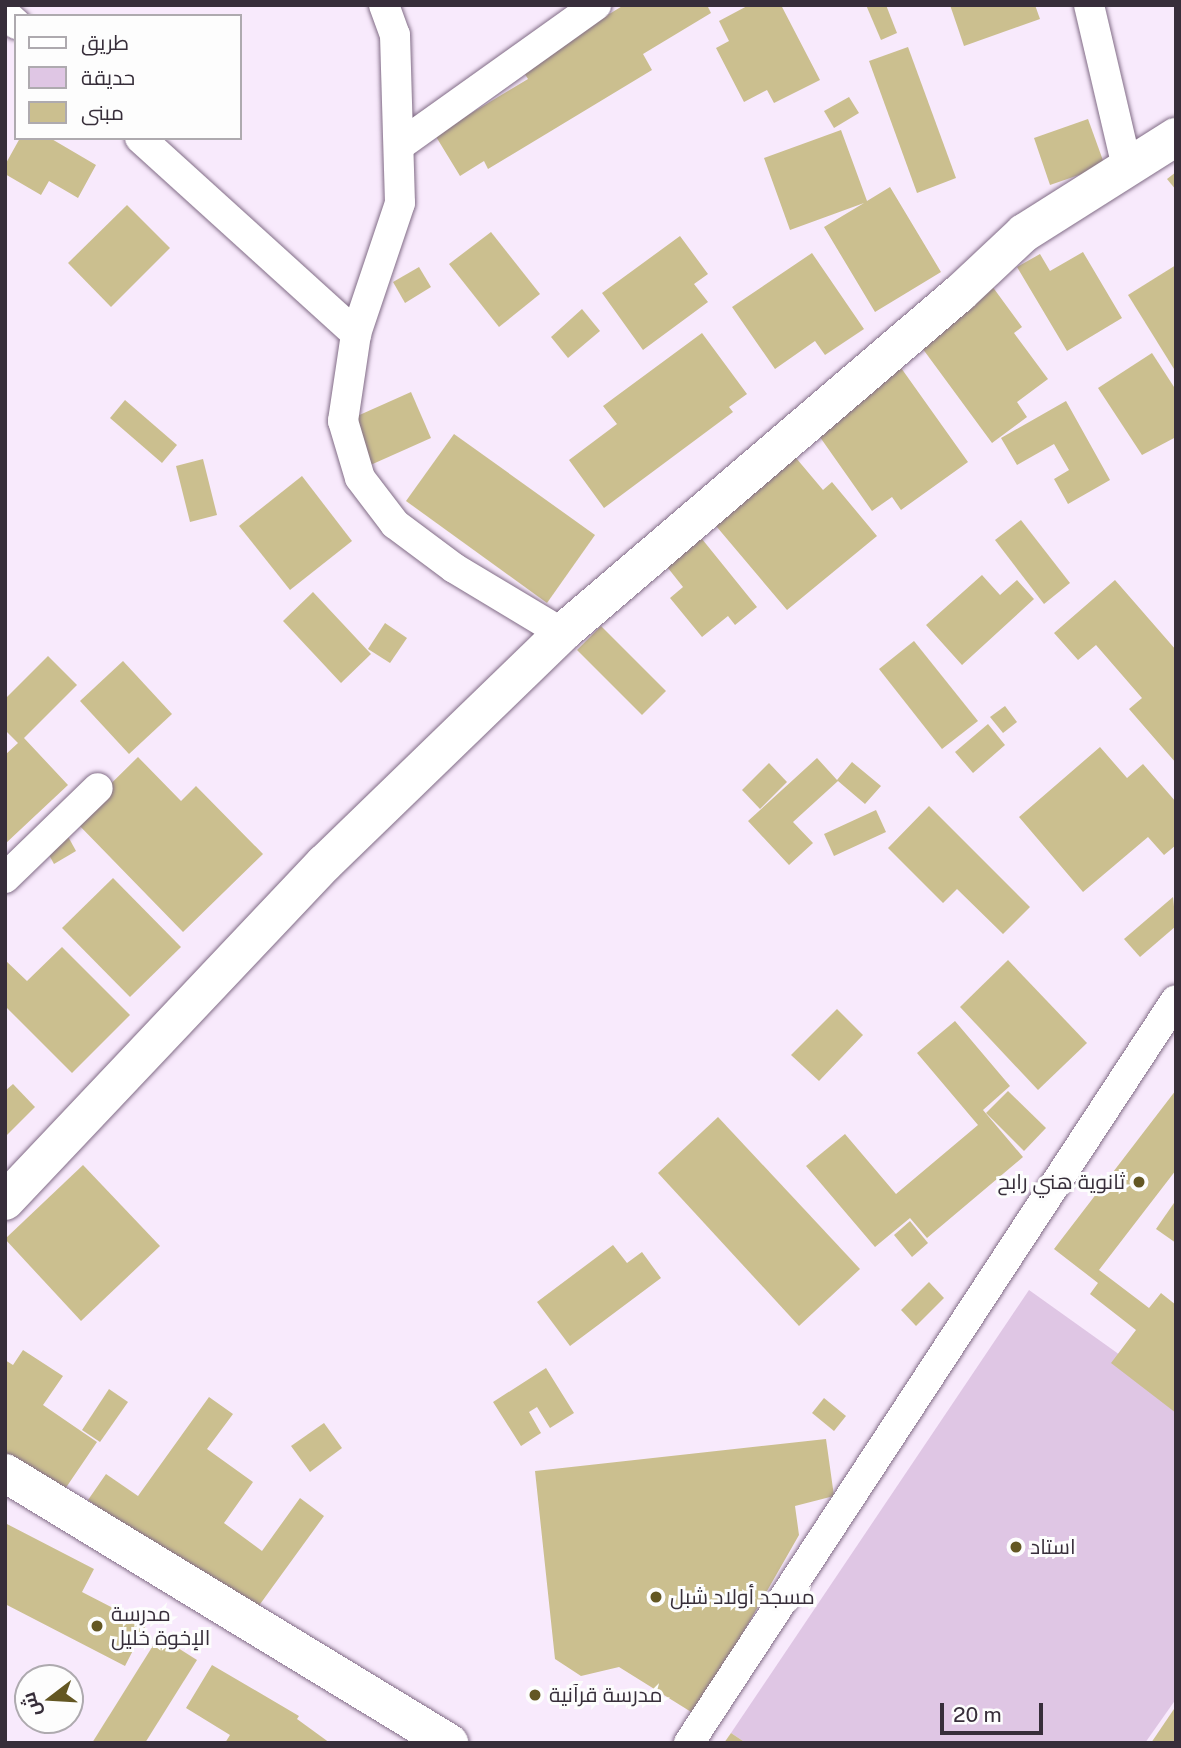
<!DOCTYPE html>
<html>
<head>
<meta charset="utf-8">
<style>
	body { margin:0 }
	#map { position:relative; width:1181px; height:1748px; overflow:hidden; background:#f8eafc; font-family:"Public Sans",Cairo,sans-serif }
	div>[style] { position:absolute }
	.green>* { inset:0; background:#dfc6e4 }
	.building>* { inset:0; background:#cbbf8f }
	.roads { filter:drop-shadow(0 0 2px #816c86) drop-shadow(0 0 2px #816c86) }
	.street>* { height:30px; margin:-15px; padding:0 15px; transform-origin:15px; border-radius:15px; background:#fff }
	.secondary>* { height:38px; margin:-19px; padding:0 19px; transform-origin:19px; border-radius:19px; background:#fff }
	.dots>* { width:19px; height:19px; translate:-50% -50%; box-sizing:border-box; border:4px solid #fdfdfd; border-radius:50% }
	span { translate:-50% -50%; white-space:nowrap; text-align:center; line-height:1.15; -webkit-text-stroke:6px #fdfdfd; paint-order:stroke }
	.poi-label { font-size:21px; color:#372e3a }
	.right { translate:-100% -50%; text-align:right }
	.left { translate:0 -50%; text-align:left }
	.frame { position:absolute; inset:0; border:7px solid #372e3a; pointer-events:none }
	.legend { position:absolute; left:14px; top:14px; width:228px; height:126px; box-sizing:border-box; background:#fdfdfd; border:2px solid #aeaaaf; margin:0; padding:9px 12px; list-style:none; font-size:21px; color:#372e3a }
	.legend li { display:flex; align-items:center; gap:14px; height:35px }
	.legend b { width:35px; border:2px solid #aeaaaf }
	.north { position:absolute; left:14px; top:1664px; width:70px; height:70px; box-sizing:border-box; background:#fdfdfd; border:2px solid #aeaaaf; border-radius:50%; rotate:253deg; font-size:19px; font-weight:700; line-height:28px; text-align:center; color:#372e3a }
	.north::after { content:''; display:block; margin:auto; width:24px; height:32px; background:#635723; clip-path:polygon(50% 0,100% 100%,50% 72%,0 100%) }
	.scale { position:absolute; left:940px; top:1703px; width:103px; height:32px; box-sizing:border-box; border:4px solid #372e3a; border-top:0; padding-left:9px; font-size:21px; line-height:24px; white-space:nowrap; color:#372e3a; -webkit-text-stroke:5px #fdfdfd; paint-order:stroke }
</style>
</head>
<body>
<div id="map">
	<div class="green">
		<div style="clip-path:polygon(1029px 1290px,1176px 1395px,1176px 1699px,1145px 1743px,746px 1743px,731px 1733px)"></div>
	</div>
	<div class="building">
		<div style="clip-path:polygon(624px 5px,707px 5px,711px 13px,643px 54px,652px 70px,488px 169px,484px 161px,460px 176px,435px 135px,528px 79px,521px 68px)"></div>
		<div style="clip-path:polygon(749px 5px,781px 5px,820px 80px,774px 103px,767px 90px,744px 102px,716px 48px,729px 41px,719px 21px)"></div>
		<div style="clip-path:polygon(866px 5px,886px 5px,897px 33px,881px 40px)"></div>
		<div style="clip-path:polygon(950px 5px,1035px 5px,1040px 19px,964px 46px)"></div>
		<div style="clip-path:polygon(908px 47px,956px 178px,917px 193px,869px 61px)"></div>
		<div style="clip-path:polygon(849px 97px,859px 113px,834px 128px,824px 111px)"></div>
		<div style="clip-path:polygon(1088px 119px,1105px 166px,1050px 185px,1034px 138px)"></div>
		<div style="clip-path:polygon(841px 130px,867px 201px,890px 187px,941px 272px,875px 312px,824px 227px,864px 203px,790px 230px,764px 158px)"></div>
		<div style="clip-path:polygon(20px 138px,50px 138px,96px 165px,78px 198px,49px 181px,41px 195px,5px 174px,5px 165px)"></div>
		<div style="clip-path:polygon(1176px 172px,1176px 190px,1167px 179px)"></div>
		<div style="clip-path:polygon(127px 205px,170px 248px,111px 307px,68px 263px)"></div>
		<div style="clip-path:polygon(491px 232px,540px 294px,499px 327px,449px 264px)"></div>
		<div style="clip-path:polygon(680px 236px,708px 274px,694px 284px,708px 302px,643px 350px,602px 293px)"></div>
		<div style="clip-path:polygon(1083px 252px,1122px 318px,1067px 351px,1017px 267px,1040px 254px,1050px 271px)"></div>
		<div style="clip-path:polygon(812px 253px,864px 329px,825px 355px,815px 341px,775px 369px,732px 307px)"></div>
		<div style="clip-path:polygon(1176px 265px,1176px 368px,1174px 369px,1128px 295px)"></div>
		<div style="clip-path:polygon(419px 267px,431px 287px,405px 303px,393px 282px)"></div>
		<div style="clip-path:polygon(992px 286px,1022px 327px,1014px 333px,1048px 379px,1017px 402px,1027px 417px,992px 443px,917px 341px)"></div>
		<div style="clip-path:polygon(582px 309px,600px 331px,568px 358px,551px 337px)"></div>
		<div style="clip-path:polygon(702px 333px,747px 394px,729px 407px,733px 412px,604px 508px,569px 460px,617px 424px,603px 406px)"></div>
		<div style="clip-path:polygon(1152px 353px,1176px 390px,1176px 437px,1142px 455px,1098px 388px)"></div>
		<div style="clip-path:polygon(899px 365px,968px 462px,901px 510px,892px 497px,872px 511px,815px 430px)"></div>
		<div style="clip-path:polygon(411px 392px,431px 438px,366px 467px,346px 421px)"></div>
		<div style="clip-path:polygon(125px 400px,177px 445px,162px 463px,110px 418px)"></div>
		<div style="clip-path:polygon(1066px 401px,1110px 480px,1068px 504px,1054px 479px,1069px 470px,1054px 444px,1017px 465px,1001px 438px)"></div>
		<div style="clip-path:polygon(454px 434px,595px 535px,547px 603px,406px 501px)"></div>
		<div style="clip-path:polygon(791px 452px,823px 490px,832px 482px,877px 536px,787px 610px,711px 520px)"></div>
		<div style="clip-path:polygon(203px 459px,217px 515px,190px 522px,176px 466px)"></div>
		<div style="clip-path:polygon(302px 476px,352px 541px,290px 590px,239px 526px)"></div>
		<div style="clip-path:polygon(1021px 520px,1070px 583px,1044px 604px,995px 540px)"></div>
		<div style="clip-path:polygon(698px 534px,757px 607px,735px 625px,728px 616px,702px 637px,670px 598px,683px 587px,664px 563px)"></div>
		<div style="clip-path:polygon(982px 575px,1000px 595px,1017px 580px,1034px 599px,962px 665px,926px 625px)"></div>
		<div style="clip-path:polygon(1115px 580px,1176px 650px,1176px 763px,1129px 709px,1142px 698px,1096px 645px,1078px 660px,1054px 633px)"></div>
		<div style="clip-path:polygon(313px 592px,371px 654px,341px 683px,283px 621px)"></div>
		<div style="clip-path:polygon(385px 623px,407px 638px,390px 663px,368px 649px)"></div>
		<div style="clip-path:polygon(601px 626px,666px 691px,642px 715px,577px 650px)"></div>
		<div style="clip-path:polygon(914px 641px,978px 721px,942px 749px,879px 669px)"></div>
		<div style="clip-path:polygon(48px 656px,77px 685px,24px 738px,68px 785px,5px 844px,5px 755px,18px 743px,5px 730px,5px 699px)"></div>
		<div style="clip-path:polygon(123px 661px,172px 714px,129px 754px,80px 701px)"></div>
		<div style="clip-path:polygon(1005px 706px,1017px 722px,1003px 733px,990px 717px)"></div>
		<div style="clip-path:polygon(988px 724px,1005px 745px,973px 773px,955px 752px)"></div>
		<div style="clip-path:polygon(1100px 747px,1127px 778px,1143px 764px,1176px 802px,1176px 845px,1164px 855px,1148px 837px,1083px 892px,1019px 817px)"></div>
		<div style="clip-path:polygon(138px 757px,181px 801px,196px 786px,263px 854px,183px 932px,74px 820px)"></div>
		<div style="clip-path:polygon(817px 758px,837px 780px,852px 762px,881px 786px,865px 804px,838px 781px,793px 822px,813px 843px,789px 865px,748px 821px)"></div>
		<div style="clip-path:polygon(769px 763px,787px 782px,760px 809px,742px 790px)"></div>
		<div style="clip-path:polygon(929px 806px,1030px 907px,1003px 934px,957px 889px,943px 903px,888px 848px)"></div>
		<div style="clip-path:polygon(876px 810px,886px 832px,834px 856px,824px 834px)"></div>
		<div style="clip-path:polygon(65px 831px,76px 851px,54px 864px,43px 844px)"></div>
		<div style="clip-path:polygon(113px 878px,181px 947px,130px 997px,62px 928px)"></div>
		<div style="clip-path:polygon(1173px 897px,1176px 926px,1140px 957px,1124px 939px)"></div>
		<div style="clip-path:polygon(62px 947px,130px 1015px,72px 1073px,5px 1006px,5px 960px,27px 981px)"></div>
		<div style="clip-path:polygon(1008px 960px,1087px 1043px,1038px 1090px,960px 1007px)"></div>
		<div style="clip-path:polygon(837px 1009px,863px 1035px,819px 1081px,791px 1055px)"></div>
		<div style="clip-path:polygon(955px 1021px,1010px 1086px,983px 1110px,1023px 1157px,927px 1238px,910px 1218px,875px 1247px,806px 1166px,845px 1134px,896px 1194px,978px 1125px,917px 1053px)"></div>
		<div style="clip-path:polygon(13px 1084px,35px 1107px,5px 1137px,5px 1091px)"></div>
		<div style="clip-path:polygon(1176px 1090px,1176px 1170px,1099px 1270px,1149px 1308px,1161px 1293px,1176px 1305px,1176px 1413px,1111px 1363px,1136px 1330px,1090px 1294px,1098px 1283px,1054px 1249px)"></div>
		<div style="clip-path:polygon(1008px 1091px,1046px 1128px,1024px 1151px,986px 1113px)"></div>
		<div style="clip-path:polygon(718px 1117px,860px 1269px,799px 1326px,658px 1173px)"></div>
		<div style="clip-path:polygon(83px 1165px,160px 1246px,81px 1321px,5px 1239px)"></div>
		<div style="clip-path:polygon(1176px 1200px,1176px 1243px,1156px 1229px)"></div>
		<div style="clip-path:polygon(910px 1221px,928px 1243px,912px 1257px,894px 1235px)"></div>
		<div style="clip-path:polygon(613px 1245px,627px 1263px,642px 1252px,661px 1278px,570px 1346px,537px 1302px)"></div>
		<div style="clip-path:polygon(929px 1282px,944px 1298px,916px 1326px,901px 1310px)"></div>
		<div style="clip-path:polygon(23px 1350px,63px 1376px,43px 1405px,97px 1442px,63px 1492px,5px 1454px,5px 1360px,13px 1365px)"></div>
		<div style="clip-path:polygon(546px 1368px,574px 1413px,550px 1428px,537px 1407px,529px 1412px,541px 1433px,521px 1446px,493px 1402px)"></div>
		<div style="clip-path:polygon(109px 1389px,128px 1402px,100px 1442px,82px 1430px)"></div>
		<div style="clip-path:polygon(209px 1397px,233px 1414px,207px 1449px,253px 1482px,224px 1523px,262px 1551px,300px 1498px,324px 1516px,250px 1618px,88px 1500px,106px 1474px,138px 1496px)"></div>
		<div style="clip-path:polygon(824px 1398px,846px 1416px,834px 1431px,812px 1413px)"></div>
		<div style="clip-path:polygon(324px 1423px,342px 1448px,310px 1472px,291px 1446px)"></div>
		<div style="clip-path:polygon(826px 1439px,834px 1496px,795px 1506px,799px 1535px,696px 1715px,619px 1667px,581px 1676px,555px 1659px,535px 1471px)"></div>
		<div style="clip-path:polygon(5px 1523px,94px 1569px,82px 1592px,146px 1625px,125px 1666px,5px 1604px)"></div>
		<div style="clip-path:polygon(159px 1636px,197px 1660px,145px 1743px,92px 1743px)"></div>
		<div style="clip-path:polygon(212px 1665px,299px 1716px,297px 1719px,330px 1743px,225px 1743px,230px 1735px,186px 1708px)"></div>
		<div style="clip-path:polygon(1174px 1709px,1176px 1743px,1151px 1743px)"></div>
		<div style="clip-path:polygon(731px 1733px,746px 1743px,724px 1743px)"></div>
	</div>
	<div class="roads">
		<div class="street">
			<div style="left:384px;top:5px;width:32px;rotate:70deg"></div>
			<div style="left:395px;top:35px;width:168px;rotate:88.3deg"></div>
			<div style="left:400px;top:203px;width:138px;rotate:108.6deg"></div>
			<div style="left:356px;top:334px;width:88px;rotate:98.5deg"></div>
			<div style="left:343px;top:421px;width:59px;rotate:73.4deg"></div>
			<div style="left:360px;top:478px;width:58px;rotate:52.7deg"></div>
			<div style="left:395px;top:524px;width:74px;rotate:36.7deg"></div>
			<div style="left:454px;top:568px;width:126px;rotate:31deg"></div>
			<div style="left:1089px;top:5px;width:166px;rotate:76.8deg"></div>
			<div style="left:5px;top:14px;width:15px;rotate:42deg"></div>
			<div style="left:140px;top:138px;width:292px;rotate:42.2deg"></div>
			<div style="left:400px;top:145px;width:241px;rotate:-35.5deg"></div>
			<div style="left:5px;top:878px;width:129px;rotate:-44.1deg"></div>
			<div style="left:689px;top:1743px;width:888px;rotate:-56.76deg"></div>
		</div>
		<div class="secondary">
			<div style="left:5px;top:1201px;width:465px;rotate:-46.6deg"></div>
			<div style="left:325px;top:863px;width:330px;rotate:-44.1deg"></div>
			<div style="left:562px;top:633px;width:523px;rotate:-40.51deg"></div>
			<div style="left:960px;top:293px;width:88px;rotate:-43.2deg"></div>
			<div style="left:1024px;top:233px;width:180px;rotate:-32.3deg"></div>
			<div style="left:5px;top:1473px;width:520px;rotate:31.3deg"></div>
		</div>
	</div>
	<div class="dots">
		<div style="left:1139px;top:1182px;background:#635723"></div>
		<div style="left:1016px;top:1547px;background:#635723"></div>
		<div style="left:656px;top:1597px;background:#635723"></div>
		<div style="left:97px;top:1626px;background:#635723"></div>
		<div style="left:535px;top:1695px;background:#635723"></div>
	</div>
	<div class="poi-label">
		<span class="right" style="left:1125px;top:1182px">ثانوية هني رابح</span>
		<span class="left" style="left:1030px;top:1547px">استاد</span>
		<span class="left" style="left:670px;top:1597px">مسجد أولاد شبل</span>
		<span class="left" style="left:111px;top:1626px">مدرسة<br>الإخوة خليل</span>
		<span class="left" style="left:549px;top:1695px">مدرسة قرآنية</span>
	</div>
	<div class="frame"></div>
	<ul class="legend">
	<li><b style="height:9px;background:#fff"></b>طريق</li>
	<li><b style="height:19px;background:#dfc6e4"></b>حديقة</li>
	<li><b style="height:19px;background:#cbbf8f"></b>مبنى</li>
	</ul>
	<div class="north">ش</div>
	<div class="scale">20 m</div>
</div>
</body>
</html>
